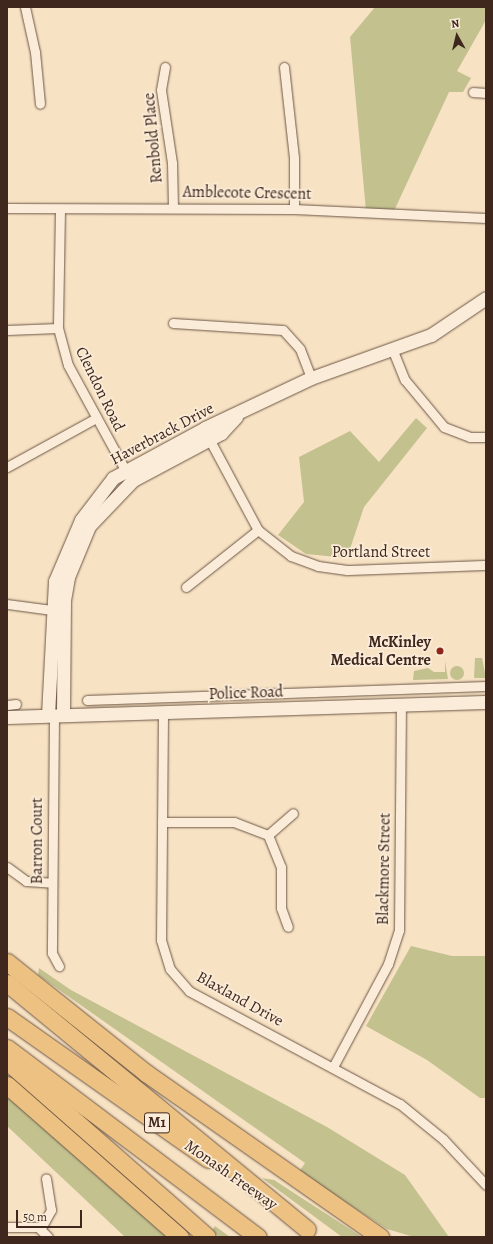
<!DOCTYPE html>
<html>
<head>
<meta charset="utf-8">
<style>
	body { margin:0 }
	#map { position:relative; width:493px; height:1244px; overflow:hidden; background:#f7e2c3; font-family:Alegreya,serif }
	div>[style] { position:absolute }
	.green>* { inset:0; background:#c3c28f }
	.round { border-radius:50% }
	.roads { filter:drop-shadow(0 0 1px #6d5646) drop-shadow(0 0 1px #6d5646) }
	.street>* { height:9px; margin:-4.5px; padding:0 4.5px; transform-origin:4.5px; border-radius:4.5px; background:#faecd8 }
	.secondary>* { height:13px; margin:-6.5px; padding:0 6.5px; transform-origin:6.5px; border-radius:6.5px; background:#faecd8 }
	.highway>* { height:17px; margin:-8.5px; padding:0 8.5px; transform-origin:8.5px; border-radius:8.5px; background:#ecc182 }
	.dots>* { width:11px; height:11px; translate:-50% -50%; box-sizing:border-box; border:2px solid #faecd8; border-radius:50% }
	span { translate:-50% -50%; white-space:nowrap; text-align:center; line-height:1.15; -webkit-text-stroke:3.5px #faecd8; paint-order:stroke }
	.shield-label span { padding:1px 3px; background:#faecd8; border:1px solid; border-radius:3px; -webkit-text-stroke-width:0 }
	.shield-label { font-size:15px; color:#3f271d; font-weight:700 }
	.street-label { font-size:16px; color:#3f271d }
	.poi-label { font-size:16px; color:#3f271d; font-weight:700 }
	.right { translate:-100% -50%; text-align:right }
	.frame { position:absolute; inset:0; border:8px solid #3f271d; pointer-events:none }
	.north { position:absolute; left:437px; top:16px; width:40px; height:40px; -webkit-text-stroke:3px #faecd8; paint-order:stroke; rotate:352deg; font-size:11px; font-weight:700; line-height:16px; text-align:center; color:#3f271d }
	.north::after { content:''; display:block; margin:auto; width:14px; height:18px; background:#3f271d; clip-path:polygon(50% 0,100% 100%,50% 72%,0 100%) }
	.scale { position:absolute; left:16px; top:1210px; width:66px; height:18px; box-sizing:border-box; border:2px solid #3f271d; border-top:0; padding-left:5px; font-size:12px; line-height:14px; white-space:nowrap; color:#3f271d; -webkit-text-stroke:3px #faecd8; paint-order:stroke }
</style>
</head>
<body>
<div id="map">
	<div class="green">
		<div style="clip-path:polygon(375px 7px,486px 7px,486px 20px,457px 71px,471px 78px,463px 92px,449px 92px,394px 211px,366px 211px,350px 37px)"></div>
		<div style="clip-path:polygon(416px 418px,427px 428px,364px 507px,347px 558px,306px 554px,278px 535px,304px 502px,299px 457px,350px 431px,379px 462px)"></div>
		<div style="clip-path:polygon(475px 658px,482px 658px,486px 678px,474px 678px)"></div>
		<div style="clip-path:polygon(445px 661px,448px 679px,413px 680px,414px 671px,428px 668px,434px 672px,445px 672px)"></div>
		<div class="round" style="left:450px;top:666px;width:14px;height:14px"></div>
		<div style="clip-path:polygon(411px 946px,452px 956px,486px 956px,486px 1098px,480px 1098px,427px 1060px,366px 1026px)"></div>
		<div style="clip-path:polygon(39px 968px,71px 990px,327px 1127px,405px 1175px,449px 1237px,414px 1237px,387px 1229px,299px 1172px,305px 1163px,38px 975px)"></div>
		<div style="clip-path:polygon(7px 1097px,54px 1132px,168px 1237px,125px 1237px,7px 1126px)"></div>
		<div style="clip-path:polygon(262px 1178px,274px 1180px,362px 1237px,342px 1237px)"></div>
		<div style="clip-path:polygon(215px 1226px,230px 1237px,220px 1237px,212px 1231px)"></div>
	</div>
	<div class="roads">
		<div class="street">
			<div style="left:25px;top:7px;width:46px;rotate:77.5deg"></div>
			<div style="left:35px;top:52px;width:52px;rotate:84.5deg"></div>
			<div style="left:165px;top:67px;width:23px;rotate:100deg"></div>
			<div style="left:161px;top:90px;width:74px;rotate:81.4deg"></div>
			<div style="left:172px;top:163px;width:44px;rotate:88.7deg"></div>
			<div style="left:284px;top:67px;width:92px;rotate:83.7deg"></div>
			<div style="left:294px;top:158px;width:51px;rotate:90deg"></div>
			<div style="left:473px;top:92px;width:13px;rotate:4deg"></div>
			<div style="left:7px;top:208px;width:287px;rotate:0.2deg"></div>
			<div style="left:294px;top:209px;width:192px;rotate:2.7deg"></div>
			<div style="left:60px;top:209px;width:119px;rotate:91deg"></div>
			<div style="left:58px;top:328px;width:38px;rotate:75deg"></div>
			<div style="left:68px;top:365px;width:125px;rotate:61.4deg"></div>
			<div style="left:173px;top:323px;width:110px;rotate:3.6deg"></div>
			<div style="left:283px;top:330px;width:25px;rotate:48deg"></div>
			<div style="left:300px;top:349px;width:31px;rotate:69deg"></div>
			<div style="left:7px;top:330px;width:51px;rotate:-2.2deg"></div>
			<div style="left:393px;top:351px;width:31px;rotate:68deg"></div>
			<div style="left:405px;top:380px;width:61px;rotate:50.3deg"></div>
			<div style="left:444px;top:427px;width:28px;rotate:21deg"></div>
			<div style="left:470px;top:437px;width:16px"></div>
			<div style="left:207px;top:435px;width:108px;rotate:61.8deg"></div>
			<div style="left:258px;top:530px;width:42px;rotate:38.2deg"></div>
			<div style="left:291px;top:556px;width:29px;rotate:20deg"></div>
			<div style="left:318px;top:566px;width:29px;rotate:8deg"></div>
			<div style="left:347px;top:570px;width:139px;rotate:-2.1deg"></div>
			<div style="left:7px;top:467px;width:102px;rotate:-28.8deg"></div>
			<div style="left:186px;top:587px;width:92px;rotate:-38.4deg"></div>
			<div style="left:7px;top:604px;width:52px;rotate:7.7deg"></div>
			<div style="left:87px;top:700px;width:399px;rotate:-2deg"></div>
			<div style="left:7px;top:705px;width:9px;rotate:-6deg"></div>
			<div style="left:54px;top:714px;width:239px;rotate:90.5deg"></div>
			<div style="left:52px;top:953px;width:15px;rotate:62deg"></div>
			<div style="left:163px;top:714px;width:226px;rotate:90.5deg"></div>
			<div style="left:161px;top:940px;width:30px;rotate:73deg"></div>
			<div style="left:170px;top:969px;width:29px;rotate:49deg"></div>
			<div style="left:189px;top:991px;width:239px;rotate:28.2deg"></div>
			<div style="left:400px;top:1104px;width:55px;rotate:39.1deg"></div>
			<div style="left:443px;top:1139px;width:63px;rotate:46.9deg"></div>
			<div style="left:162px;top:822px;width:72px"></div>
			<div style="left:234px;top:822px;width:36px;rotate:21deg"></div>
			<div style="left:268px;top:835px;width:35px;rotate:68deg"></div>
			<div style="left:281px;top:867px;width:41px;rotate:90deg"></div>
			<div style="left:281px;top:908px;width:20px;rotate:70deg"></div>
			<div style="left:268px;top:835px;width:33px;rotate:-41deg"></div>
			<div style="left:7px;top:867px;width:24px;rotate:36deg"></div>
			<div style="left:26px;top:881px;width:26px;rotate:4deg"></div>
			<div style="left:333px;top:1067px;width:117px;rotate:-61.9deg"></div>
			<div style="left:388px;top:964px;width:36px;rotate:-72deg"></div>
			<div style="left:399px;top:930px;width:225px;rotate:-89.5deg"></div>
			<div style="left:7px;top:1227px;width:31px"></div>
			<div style="left:38px;top:1227px;width:14px;rotate:45deg"></div>
			<div style="left:41px;top:1228px;width:21px;rotate:-61deg"></div>
			<div style="left:51px;top:1210px;width:32px;rotate:-99deg"></div>
		</div>
		<div class="secondary">
			<div style="left:63px;top:714px;width:114px;rotate:-89.5deg"></div>
			<div style="left:64px;top:600px;width:23px;rotate:-80deg"></div>
			<div style="left:68px;top:577px;width:55px;rotate:-67.6deg"></div>
			<div style="left:89px;top:526px;width:64px;rotate:-46.3deg"></div>
			<div style="left:133px;top:480px;width:100px;rotate:-28.1deg"></div>
			<div style="left:221px;top:433px;width:22px;rotate:-47deg"></div>
			<div style="left:48px;top:715px;width:134px;rotate:-87deg"></div>
			<div style="left:55px;top:581px;width:66px;rotate:-66.9deg"></div>
			<div style="left:81px;top:520px;width:53px;rotate:-52.7deg"></div>
			<div style="left:113px;top:478px;width:105px;rotate:-28.5deg"></div>
			<div style="left:205px;top:428px;width:117px;rotate:-25.3deg"></div>
			<div style="left:311px;top:378px;width:127px;rotate:-19.7deg"></div>
			<div style="left:431px;top:335px;width:66px;rotate:-33.9deg"></div>
			<div style="left:7px;top:717px;width:479px;rotate:-1.8deg"></div>
		</div>
		<div class="highway">
			<div style="left:7px;top:962px;width:178px;rotate:38.6deg"></div>
			<div style="left:146px;top:1073px;width:286px;rotate:35deg"></div>
			<div style="left:7px;top:983px;width:388px;rotate:39.4deg"></div>
			<div style="left:7px;top:1017px;width:246px;rotate:35.2deg"></div>
			<div style="left:7px;top:1048px;width:314px;rotate:37deg"></div>
			<div style="left:7px;top:1061px;width:266px;rotate:41.3deg"></div>
			<div style="left:7px;top:1085px;width:230px;rotate:41.3deg"></div>
		</div>
	</div>
	<div class="dots">
		<div style="left:440px;top:651px;background:#8f2418"></div>
	</div>
	<div class="shield-label">
		<span style="left:157px;top:1123px">M1</span>
	</div>
	<div class="street-label">
		<span style="left:153px;top:138px;rotate:-95deg">Renbold Place</span>
		<span style="left:247px;top:193px;rotate:1deg">Amblecote Crescent</span>
		<span style="left:100px;top:389px;rotate:64deg">Clendon Road</span>
		<span style="left:162px;top:434px;rotate:-28deg">Haverbrack Drive</span>
		<span style="left:381px;top:552px">Portland Street</span>
		<span style="left:246px;top:693px;rotate:-2deg">Police Road</span>
		<span style="left:37px;top:841px;rotate:-90deg">Barron Court</span>
		<span style="left:384px;top:869px;rotate:-89deg">Blackmore Street</span>
		<span style="left:240px;top:999px;rotate:29deg">Blaxland Drive</span>
		<span style="left:231px;top:1175px;rotate:35deg">Monash Freeway</span>
	</div>
	<div class="poi-label">
		<span class="right" style="left:431px;top:651px">McKinley<br>Medical Centre</span>
	</div>
	<div class="frame"></div>
	<div class="north">N</div>
	<div class="scale">50 m</div>
</div>
</body>
</html>
